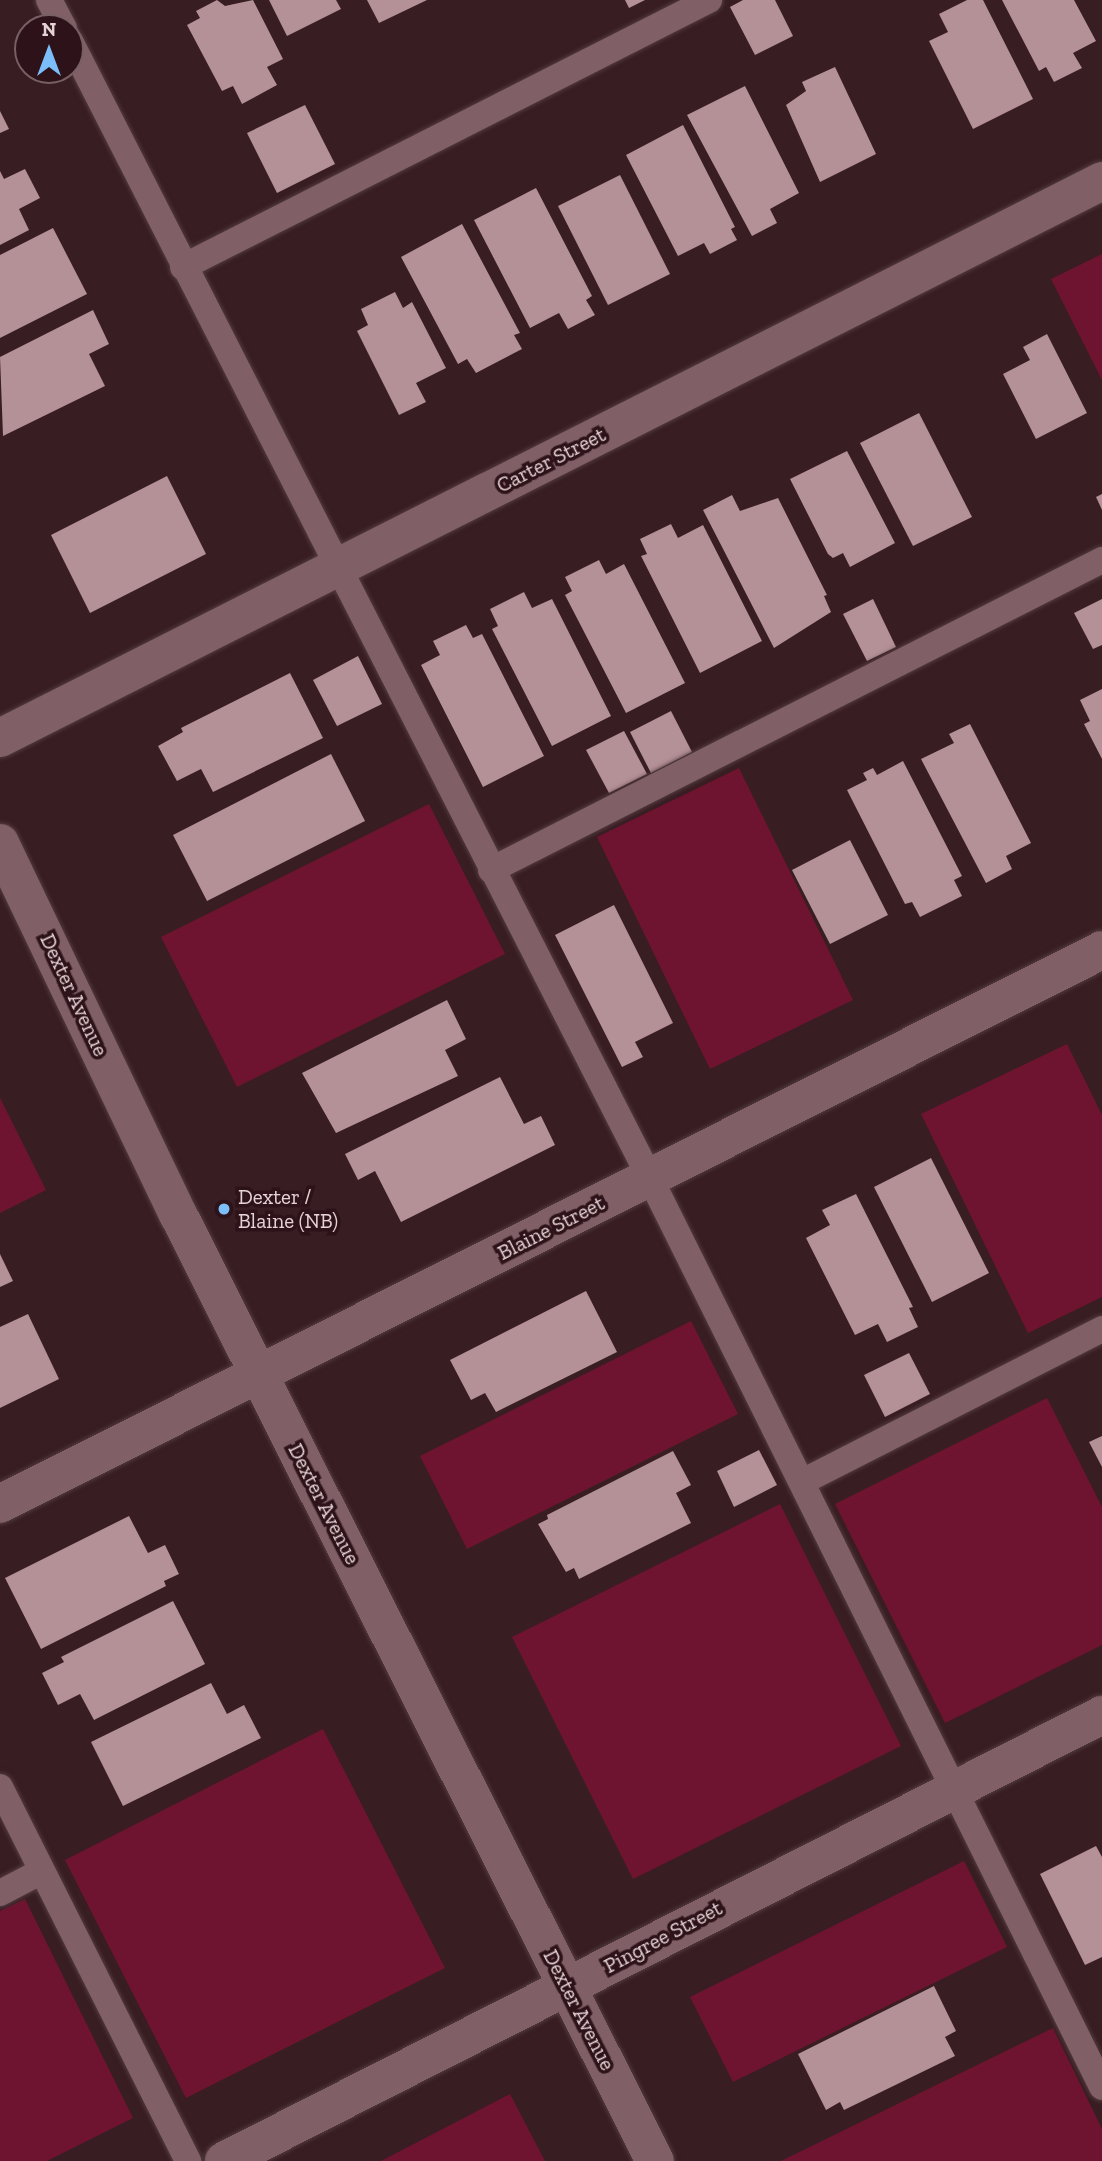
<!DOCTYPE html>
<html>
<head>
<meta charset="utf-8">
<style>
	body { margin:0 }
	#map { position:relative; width:1102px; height:2161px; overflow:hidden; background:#381d22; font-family:"Zilla Slab",serif }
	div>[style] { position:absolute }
	.green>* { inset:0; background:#6f1430 }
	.building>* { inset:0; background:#b39196 }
	.roads { filter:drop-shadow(0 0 2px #523b40) drop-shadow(0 0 2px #523b40) }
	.service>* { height:26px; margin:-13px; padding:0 13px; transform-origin:13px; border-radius:13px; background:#806066 }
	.minor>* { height:38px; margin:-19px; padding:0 19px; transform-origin:19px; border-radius:19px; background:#806066 }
	.tertiary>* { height:38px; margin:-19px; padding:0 19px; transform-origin:19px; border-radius:19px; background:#806066 }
	.dots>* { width:19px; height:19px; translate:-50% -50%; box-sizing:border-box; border:4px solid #2d1319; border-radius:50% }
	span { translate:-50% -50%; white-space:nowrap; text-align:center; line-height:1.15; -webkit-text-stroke:7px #2d1319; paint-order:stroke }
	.street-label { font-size:21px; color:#e6d3d6 }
	.poi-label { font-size:21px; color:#e6d3d6 }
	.left { translate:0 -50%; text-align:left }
	.north { position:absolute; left:14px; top:14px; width:70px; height:70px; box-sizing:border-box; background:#2d1319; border:2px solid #776065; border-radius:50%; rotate:0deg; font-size:19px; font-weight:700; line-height:28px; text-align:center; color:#e6d3d6 }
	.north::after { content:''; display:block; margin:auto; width:24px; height:32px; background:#7cbef9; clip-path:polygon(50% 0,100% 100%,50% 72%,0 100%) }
</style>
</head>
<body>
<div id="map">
	<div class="green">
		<div style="clip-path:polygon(1102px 254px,1102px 380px,1051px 279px)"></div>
		<div style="clip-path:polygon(739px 768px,853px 1000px,710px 1069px,597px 837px)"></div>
		<div style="clip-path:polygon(429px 804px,505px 954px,237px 1087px,161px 937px)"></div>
		<div style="clip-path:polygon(1067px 1044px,1102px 1115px,1102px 1297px,1028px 1333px,921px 1114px)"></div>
		<div style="clip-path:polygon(0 1098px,46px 1190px,0 1213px)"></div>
		<div style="clip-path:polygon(691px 1321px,738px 1414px,467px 1549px,420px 1456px)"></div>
		<div style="clip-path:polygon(1047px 1398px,1102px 1507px,1102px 1645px,945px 1723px,835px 1504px)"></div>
		<div style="clip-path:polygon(780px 1504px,901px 1746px,633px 1879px,512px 1637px)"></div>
		<div style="clip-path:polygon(323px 1729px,445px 1968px,186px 2098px,65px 1860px)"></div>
		<div style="clip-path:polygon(964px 1861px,1007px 1947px,733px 2082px,690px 1997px)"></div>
		<div style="clip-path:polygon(25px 1899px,133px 2118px,47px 2161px,0 2161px,0 1911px)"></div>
		<div style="clip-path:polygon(1053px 2028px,1102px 2129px,1102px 2161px,781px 2161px)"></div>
		<div style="clip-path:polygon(510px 2094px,545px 2161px,381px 2161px)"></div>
	</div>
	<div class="building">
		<div style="clip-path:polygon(217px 0,225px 6px,253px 0,283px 59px,267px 67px,277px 85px,242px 104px,233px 86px,222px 91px,187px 25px,200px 18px,196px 11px)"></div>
		<div style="clip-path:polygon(269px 0,336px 0,341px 9px,287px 36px)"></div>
		<div style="clip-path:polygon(367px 0,427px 0,379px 23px)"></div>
		<div style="clip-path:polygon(625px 0,645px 0,629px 8px)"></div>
		<div style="clip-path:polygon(743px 0,775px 0,793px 36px,755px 55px,730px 7px)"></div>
		<div style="clip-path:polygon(967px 0,983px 0,1033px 99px,973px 129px,929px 41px,948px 32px,939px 14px)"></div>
		<div style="clip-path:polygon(1002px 0,1074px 0,1096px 41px,1073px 53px,1082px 68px,1054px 82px,1046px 67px,1039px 71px)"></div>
		<div style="clip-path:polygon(835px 67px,876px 154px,820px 182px,786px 105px,806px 91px,802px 82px)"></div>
		<div style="clip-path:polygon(745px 86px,799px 193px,770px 209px,777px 223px,752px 236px,687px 115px)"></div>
		<div style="clip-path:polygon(305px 105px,335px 164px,277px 193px,247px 133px)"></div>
		<div style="clip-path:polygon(0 111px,9px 129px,0 133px)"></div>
		<div style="clip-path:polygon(683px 125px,735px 227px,731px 229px,737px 240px,710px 254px,704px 243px,678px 256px,626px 155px)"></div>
		<div style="clip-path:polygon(25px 169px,40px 198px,19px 209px,29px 230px,0 245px,0 171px,4px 179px)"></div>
		<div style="clip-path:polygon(620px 175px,670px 274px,608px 305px,558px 206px)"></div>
		<div style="clip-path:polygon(536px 188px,592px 296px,586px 300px,595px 315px,568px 329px,559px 313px,530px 328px,474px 220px)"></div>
		<div style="clip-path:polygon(462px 224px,520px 333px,514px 335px,522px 349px,476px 373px,467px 359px,458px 364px,401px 257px)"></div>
		<div style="clip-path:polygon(53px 228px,87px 294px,0 338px,0 255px)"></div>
		<div style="clip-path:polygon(395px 292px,403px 308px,412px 302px,446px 368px,416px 383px,426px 402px,399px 415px,357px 331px,368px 325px,361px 309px)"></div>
		<div style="clip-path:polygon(93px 310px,109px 344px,89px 354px,105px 386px,3px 436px,0 357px)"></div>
		<div style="clip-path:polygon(1047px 334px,1087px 413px,1036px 439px,1003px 374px,1030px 360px,1023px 347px)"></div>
		<div style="clip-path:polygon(919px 413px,972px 517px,913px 546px,860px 443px)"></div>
		<div style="clip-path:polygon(847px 451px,895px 543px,850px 567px,843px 553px,833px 558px,828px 554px,790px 479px)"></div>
		<div style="clip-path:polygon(167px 476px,206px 554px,90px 613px,51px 535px)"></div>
		<div style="clip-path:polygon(1102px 494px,1102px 510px,1096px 497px)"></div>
		<div style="clip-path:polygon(732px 495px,740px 511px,778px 498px,827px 595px,824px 596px,831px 612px,774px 648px,703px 510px)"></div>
		<div style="clip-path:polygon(671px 524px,678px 538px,703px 525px,762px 641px,700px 673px,641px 556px,647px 554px,640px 539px)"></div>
		<div style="clip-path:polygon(599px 560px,606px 574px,624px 564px,685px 683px,626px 713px,565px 595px,572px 591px,565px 577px)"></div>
		<div style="clip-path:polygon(524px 592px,532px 608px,552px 599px,611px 716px,552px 746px,492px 629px,498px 626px,490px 609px)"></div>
		<div style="clip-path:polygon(873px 599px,896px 647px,867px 661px,843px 614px)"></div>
		<div style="clip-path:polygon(1102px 599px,1102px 645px,1093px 649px,1074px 613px)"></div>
		<div style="clip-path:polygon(466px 625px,473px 638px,482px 634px,544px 756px,483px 787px,421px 665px,440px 655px,433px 641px)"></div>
		<div style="clip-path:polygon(358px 656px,382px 704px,337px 726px,313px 680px)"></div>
		<div style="clip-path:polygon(290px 673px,323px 738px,213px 792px,201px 769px,177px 781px,158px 746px,183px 732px,181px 728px)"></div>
		<div style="clip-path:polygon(1102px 689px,1102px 759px,1084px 724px,1090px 721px,1080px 700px)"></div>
		<div style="clip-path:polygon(671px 711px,692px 752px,651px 773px,630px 732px)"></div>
		<div style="clip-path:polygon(970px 724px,1031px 843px,1006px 856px,1012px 869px,986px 883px,921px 759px,954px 743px,949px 734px)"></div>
		<div style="clip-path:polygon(624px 731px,647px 774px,609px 793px,586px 750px)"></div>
		<div style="clip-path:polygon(331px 754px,365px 821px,207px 901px,173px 835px)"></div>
		<div style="clip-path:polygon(903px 761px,962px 876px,954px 880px,962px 896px,920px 917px,912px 902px,905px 904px,847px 790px,867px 780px,863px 773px,873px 768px,877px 775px)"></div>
		<div style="clip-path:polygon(850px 840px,888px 915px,830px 944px,792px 870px)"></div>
		<div style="clip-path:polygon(614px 905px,673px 1023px,635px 1042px,643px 1057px,622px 1067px,555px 935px)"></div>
		<div style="clip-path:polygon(447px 1000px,466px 1039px,445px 1050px,458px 1076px,336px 1133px,302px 1073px)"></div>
		<div style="clip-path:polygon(500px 1077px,524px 1124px,541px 1116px,555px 1145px,401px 1222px,375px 1171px,358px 1180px,345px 1154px)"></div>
		<div style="clip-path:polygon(931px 1158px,989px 1273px,932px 1302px,874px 1187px)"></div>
		<div style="clip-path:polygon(856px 1194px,913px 1307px,909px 1308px,918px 1327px,887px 1342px,878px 1324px,855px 1335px,806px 1238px,830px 1225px,822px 1210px)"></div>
		<div style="clip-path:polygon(0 1254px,13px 1281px,0 1287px)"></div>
		<div style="clip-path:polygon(586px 1291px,617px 1352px,496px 1412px,485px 1393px,471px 1400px,450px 1360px)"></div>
		<div style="clip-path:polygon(28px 1314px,59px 1379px,0 1408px,0 1327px)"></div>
		<div style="clip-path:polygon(909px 1353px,930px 1394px,885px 1417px,864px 1375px)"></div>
		<div style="clip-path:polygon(1102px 1436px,1102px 1467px,1089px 1442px)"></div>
		<div style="clip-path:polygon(759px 1450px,777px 1485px,734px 1507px,717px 1471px)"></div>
		<div style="clip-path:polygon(673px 1451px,691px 1485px,676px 1493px,691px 1523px,579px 1579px,574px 1568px,566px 1572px,538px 1524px,548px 1519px,547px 1515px)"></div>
		<div style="clip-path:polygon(129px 1516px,148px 1553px,165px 1545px,179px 1574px,164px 1581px,166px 1586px,41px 1649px,5px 1578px)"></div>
		<div style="clip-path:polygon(173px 1601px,205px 1664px,94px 1720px,80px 1694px,58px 1705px,42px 1673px,64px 1662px,61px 1657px)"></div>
		<div style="clip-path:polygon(211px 1683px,227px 1714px,244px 1705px,261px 1738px,123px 1806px,91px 1742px)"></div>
		<div style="clip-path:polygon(1096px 1846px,1102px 1857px,1102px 1957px,1085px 1965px,1040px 1874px)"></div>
		<div style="clip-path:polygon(934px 1986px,956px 2031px,945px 2037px,955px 2056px,844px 2110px,840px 2102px,826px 2110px,798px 2054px)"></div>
	</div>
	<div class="roads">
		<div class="service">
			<div style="left:49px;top:0;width:32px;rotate:62deg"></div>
			<div style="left:70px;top:41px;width:1276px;rotate:62.97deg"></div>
			<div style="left:650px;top:1178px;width:1015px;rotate:63.56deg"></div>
			<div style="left:183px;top:267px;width:590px;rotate:-26.91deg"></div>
			<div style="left:491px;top:870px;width:685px;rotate:-26.9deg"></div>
			<div style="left:802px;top:1482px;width:337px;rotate:-27deg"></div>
			<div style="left:0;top:1787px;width:419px;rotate:63.3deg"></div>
			<div style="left:0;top:1893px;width:47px;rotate:-27.6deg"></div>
		</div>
		<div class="minor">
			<div style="left:0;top:738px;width:1235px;rotate:-26.81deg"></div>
			<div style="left:0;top:1504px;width:1233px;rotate:-26.69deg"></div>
			<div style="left:224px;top:2161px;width:985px;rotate:-26.93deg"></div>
		</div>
		<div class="tertiary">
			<div style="left:0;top:843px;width:414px;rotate:64.4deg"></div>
			<div style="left:179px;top:1216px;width:1058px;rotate:63.27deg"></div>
		</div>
	</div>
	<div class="dots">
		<div style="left:224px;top:1209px;background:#7cbef9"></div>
	</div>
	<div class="street-label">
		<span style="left:551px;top:460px;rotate:-27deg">Carter Street</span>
		<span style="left:74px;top:995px;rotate:65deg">Dexter Avenue</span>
		<span style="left:551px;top:1228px;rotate:-27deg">Blaine Street</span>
		<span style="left:324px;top:1504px;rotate:63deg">Dexter Avenue</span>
		<span style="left:663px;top:1937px;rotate:-28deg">Pingree Street</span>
		<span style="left:579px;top:2010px;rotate:63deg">Dexter Avenue</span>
	</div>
	<div class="poi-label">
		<span class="left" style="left:238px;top:1209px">Dexter /<br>Blaine (NB)</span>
	</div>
	<div class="north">N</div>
</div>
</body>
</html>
